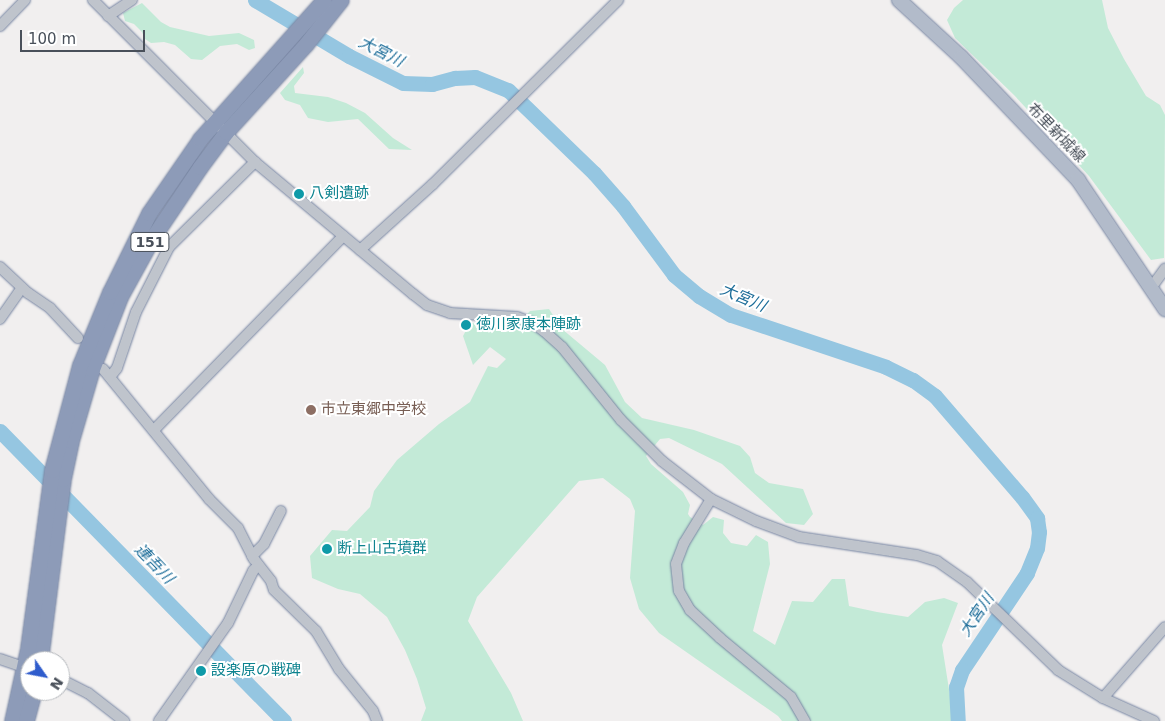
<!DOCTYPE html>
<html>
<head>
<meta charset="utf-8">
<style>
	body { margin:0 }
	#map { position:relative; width:1165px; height:721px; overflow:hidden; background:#f1efef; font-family:"DejaVu Sans","Noto Sans JP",sans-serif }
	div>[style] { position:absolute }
	.green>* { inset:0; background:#c3ead7 }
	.river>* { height:15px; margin:-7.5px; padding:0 7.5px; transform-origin:7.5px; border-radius:7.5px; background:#95c6e1 }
	.roads { filter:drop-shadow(0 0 1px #7886a3) drop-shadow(0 0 1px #7886a3) }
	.minor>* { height:10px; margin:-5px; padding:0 5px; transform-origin:5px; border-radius:5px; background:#bfc4cc }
	.major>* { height:14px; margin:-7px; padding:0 7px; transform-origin:7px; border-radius:7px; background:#b2bbca }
	.highway>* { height:15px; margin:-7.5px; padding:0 7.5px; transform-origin:7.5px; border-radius:7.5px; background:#8d9bb8 }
	.dots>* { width:14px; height:14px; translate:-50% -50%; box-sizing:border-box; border:2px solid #fff; border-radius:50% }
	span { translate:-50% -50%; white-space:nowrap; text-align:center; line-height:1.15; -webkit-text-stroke:4px #fff; paint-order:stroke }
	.shield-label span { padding:1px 4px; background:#fff; border:1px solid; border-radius:4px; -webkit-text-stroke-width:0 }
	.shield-label { font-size:14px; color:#49505a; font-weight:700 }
	.street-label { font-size:15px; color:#49505a }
	.culture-label { font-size:15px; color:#0d838f }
	.left { translate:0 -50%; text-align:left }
	.education-label { font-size:15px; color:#785e54 }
	.water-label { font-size:16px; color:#1d6d99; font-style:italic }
	.north { position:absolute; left:20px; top:651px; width:50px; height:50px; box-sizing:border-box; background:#fff; border:1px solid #b6b9bd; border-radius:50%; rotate:123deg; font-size:14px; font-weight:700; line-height:20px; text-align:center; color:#49505a }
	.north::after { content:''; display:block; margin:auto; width:18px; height:22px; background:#2f5ccc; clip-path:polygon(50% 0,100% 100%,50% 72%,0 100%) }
	.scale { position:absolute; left:20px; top:30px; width:125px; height:22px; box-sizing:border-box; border:2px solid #49505a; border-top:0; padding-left:6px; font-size:15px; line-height:18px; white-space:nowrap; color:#49505a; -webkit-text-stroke:4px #fff; paint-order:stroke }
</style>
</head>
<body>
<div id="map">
	<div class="green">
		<div style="clip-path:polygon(963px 0,1102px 0,1108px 28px,1124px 59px,1146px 96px,1160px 105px,1165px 115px,1164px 258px,1151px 260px,1089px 176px,1014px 95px,955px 38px,947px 20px,954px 8px)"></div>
		<div style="clip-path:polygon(142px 3px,161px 22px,170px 27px,209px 36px,239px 33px,254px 40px,255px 48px,249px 50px,237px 44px,220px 46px,202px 60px,191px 59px,175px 45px,164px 42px,151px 43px,145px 39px,142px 32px,134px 24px,125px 21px,123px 13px)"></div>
		<div style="clip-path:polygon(303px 67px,304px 73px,294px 86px,295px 93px,328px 97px,346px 103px,365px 113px,393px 138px,412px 150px,389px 149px,358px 119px,328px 122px,308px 118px,300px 105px,285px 100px,280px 93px)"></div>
		<div style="clip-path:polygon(549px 309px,562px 329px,605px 365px,625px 402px,642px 418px,694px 430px,740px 446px,750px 457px,755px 473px,769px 483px,803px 489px,813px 514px,804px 525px,786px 523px,722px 464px,669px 438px,660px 439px,646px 456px,651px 464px,683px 492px,690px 505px,688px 514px,690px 517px,703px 525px,713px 517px,724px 520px,723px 533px,731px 543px,747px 546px,756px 535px,768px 542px,770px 564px,753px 631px,775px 645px,792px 601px,813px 602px,832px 579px,845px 579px,849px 606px,877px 612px,908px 617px,925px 602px,944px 598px,958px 603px,942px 645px,954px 721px,782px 721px,778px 716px,659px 633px,639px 609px,630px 578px,635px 511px,630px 499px,603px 478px,579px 481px,477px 597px,468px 621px,511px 693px,523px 721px,421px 721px,426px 708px,417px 679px,405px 650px,387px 617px,360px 594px,338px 589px,312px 578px,310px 556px,332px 530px,347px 531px,370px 507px,374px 491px,397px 460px,439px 424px,470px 402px,488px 366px,497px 368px,506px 359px,490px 347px,473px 365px,463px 336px,470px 323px,519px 323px,530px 311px)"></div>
	</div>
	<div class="river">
		<div style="left:255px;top:0;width:109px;rotate:30.8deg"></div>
		<div style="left:349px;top:56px;width:60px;rotate:26.6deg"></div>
		<div style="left:403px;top:83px;width:29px;rotate:2deg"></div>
		<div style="left:432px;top:84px;width:24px;rotate:-15deg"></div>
		<div style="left:455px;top:78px;width:20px;rotate:-3deg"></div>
		<div style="left:475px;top:77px;width:35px;rotate:22deg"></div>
		<div style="left:508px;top:90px;width:120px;rotate:44deg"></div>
		<div style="left:594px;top:173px;width:44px;rotate:48.7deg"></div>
		<div style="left:623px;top:206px;width:86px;rotate:53.5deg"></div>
		<div style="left:674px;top:275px;width:33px;rotate:40deg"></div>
		<div style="left:699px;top:296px;width:37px;rotate:31deg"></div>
		<div style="left:731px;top:315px;width:163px;rotate:18.5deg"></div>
		<div style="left:886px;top:367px;width:30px;rotate:26deg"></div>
		<div style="left:913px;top:380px;width:27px;rotate:36deg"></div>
		<div style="left:935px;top:396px;width:133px;rotate:49.3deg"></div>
		<div style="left:1022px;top:497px;width:26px;rotate:54deg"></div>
		<div style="left:1037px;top:518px;width:14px;rotate:82deg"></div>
		<div style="left:1039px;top:532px;width:16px;rotate:97deg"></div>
		<div style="left:1037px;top:548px;width:27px;rotate:112deg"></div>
		<div style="left:1027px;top:573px;width:117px;rotate:123.8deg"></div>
		<div style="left:962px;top:670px;width:18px;rotate:109deg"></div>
		<div style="left:956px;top:687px;width:34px;rotate:87deg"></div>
		<div style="left:0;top:431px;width:406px;rotate:45.6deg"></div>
	</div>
	<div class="roads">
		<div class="minor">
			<div style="left:93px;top:0;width:229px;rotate:45deg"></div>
			<div style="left:255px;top:162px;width:206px;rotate:39.9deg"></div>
			<div style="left:413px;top:294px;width:18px;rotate:38deg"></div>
			<div style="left:427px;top:305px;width:24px;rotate:19deg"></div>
			<div style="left:450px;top:313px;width:67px;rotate:3.4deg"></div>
			<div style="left:517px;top:317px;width:15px;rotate:20deg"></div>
			<div style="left:531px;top:322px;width:16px;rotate:35deg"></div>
			<div style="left:544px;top:331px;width:24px;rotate:42deg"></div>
			<div style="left:562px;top:347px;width:94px;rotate:51.1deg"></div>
			<div style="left:621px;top:420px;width:58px;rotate:45deg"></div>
			<div style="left:662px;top:461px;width:62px;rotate:37.8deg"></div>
			<div style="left:711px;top:499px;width:50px;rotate:26.1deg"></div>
			<div style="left:756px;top:521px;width:46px;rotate:20.4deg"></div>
			<div style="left:799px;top:537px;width:119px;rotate:8.7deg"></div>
			<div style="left:917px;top:555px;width:21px;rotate:17deg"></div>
			<div style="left:937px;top:561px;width:37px;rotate:35deg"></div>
			<div style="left:967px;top:582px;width:127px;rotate:44deg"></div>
			<div style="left:1058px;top:670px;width:53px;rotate:31.9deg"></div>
			<div style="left:1103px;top:698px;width:56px;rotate:24.3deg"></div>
			<div style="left:108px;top:16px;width:29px;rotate:-34deg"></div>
			<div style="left:0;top:26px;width:36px;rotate:-46deg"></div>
			<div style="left:360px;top:250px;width:98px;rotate:-42.1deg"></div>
			<div style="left:433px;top:184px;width:261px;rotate:-44.8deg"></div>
			<div style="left:0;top:267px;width:38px;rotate:43deg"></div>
			<div style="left:28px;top:293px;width:27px;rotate:34deg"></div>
			<div style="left:50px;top:308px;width:41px;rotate:47deg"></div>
			<div style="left:1151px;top:288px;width:24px;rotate:-54deg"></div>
			<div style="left:0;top:319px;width:38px;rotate:-55deg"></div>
			<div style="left:103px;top:369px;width:168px;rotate:50.8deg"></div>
			<div style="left:209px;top:499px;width:41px;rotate:45deg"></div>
			<div style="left:238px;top:528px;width:35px;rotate:63deg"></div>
			<div style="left:254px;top:559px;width:28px;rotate:52deg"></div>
			<div style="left:271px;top:581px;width:9px;rotate:72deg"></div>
			<div style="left:274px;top:590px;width:59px;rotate:44.3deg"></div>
			<div style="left:316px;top:631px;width:44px;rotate:58.8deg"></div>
			<div style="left:339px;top:669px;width:54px;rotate:51deg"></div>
			<div style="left:373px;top:711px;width:11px;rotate:68deg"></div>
			<div style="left:110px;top:377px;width:11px;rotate:-52deg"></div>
			<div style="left:117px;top:368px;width:59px;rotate:-71.3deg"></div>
			<div style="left:136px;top:312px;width:73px;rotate:-63.1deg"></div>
			<div style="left:169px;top:247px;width:121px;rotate:-44.7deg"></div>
			<div style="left:154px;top:430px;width:271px;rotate:-45.7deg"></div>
			<div style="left:711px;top:499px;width:52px;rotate:121.5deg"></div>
			<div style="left:684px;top:543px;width:22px;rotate:111deg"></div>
			<div style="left:676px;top:564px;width:27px;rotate:84deg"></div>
			<div style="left:679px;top:591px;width:22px;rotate:60deg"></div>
			<div style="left:690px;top:610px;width:41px;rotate:43deg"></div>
			<div style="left:720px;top:638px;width:92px;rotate:39.7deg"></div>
			<div style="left:791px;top:697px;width:28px;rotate:60deg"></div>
			<div style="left:252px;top:556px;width:17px;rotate:-45deg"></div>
			<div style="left:264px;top:544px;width:37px;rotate:-63deg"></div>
			<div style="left:0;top:659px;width:31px;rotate:19deg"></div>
			<div style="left:60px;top:679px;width:31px;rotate:27deg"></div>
			<div style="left:88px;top:693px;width:46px;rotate:37.9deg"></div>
			<div style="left:1103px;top:698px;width:94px;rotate:-48.9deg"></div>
			<div style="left:159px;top:721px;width:120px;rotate:-54.9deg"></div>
			<div style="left:228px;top:623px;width:58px;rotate:-64.3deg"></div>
			<div style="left:253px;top:571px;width:8px;rotate:-50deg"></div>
		</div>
		<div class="major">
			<div style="left:899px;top:0;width:84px;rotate:42.6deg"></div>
			<div style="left:961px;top:57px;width:170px;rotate:46.4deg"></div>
			<div style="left:1078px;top:180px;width:156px;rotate:56deg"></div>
		</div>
		<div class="highway">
			<div style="left:40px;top:661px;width:183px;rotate:-82.8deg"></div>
			<div style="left:63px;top:479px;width:39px;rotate:-78deg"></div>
			<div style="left:71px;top:441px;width:75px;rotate:-73.7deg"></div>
			<div style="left:92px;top:369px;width:77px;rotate:-68.7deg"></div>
			<div style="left:120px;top:297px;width:68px;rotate:-61.2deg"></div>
			<div style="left:153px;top:237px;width:84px;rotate:-56.1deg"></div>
			<div style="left:200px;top:167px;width:44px;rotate:-53.4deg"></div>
			<div style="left:226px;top:132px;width:119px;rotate:-47.7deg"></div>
			<div style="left:306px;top:44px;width:56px;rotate:-51.5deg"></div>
			<div style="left:12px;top:721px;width:75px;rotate:-77.6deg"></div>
			<div style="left:28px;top:648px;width:180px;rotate:-82.3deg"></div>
			<div style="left:52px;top:470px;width:109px;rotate:-75.1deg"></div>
			<div style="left:80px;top:365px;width:79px;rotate:-67.7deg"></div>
			<div style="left:110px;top:292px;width:88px;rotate:-63.7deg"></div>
			<div style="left:149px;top:213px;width:90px;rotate:-55.4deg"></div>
			<div style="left:200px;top:139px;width:186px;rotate:-48.3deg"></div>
			<div style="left:26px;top:721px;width:31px;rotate:-75deg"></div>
		</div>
	</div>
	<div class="dots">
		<div style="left:299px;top:194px;background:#0f9aa8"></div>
		<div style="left:466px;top:325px;background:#0f9aa8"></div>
		<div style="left:311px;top:410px;background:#8d6e63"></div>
		<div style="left:327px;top:549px;background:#0f9aa8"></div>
		<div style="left:201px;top:671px;background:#0f9aa8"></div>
	</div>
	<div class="shield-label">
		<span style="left:150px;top:242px">151</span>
	</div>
	<div class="street-label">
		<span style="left:1056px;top:133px;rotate:46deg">布里新城線</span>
	</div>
	<div class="culture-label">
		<span class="left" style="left:309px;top:194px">八剣遺跡</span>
		<span class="left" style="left:476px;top:325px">徳川家康本陣跡</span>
		<span class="left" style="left:337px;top:549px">断上山古墳群</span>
		<span class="left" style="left:211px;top:671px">設楽原の戦碑</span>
	</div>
	<div class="education-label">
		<span class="left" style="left:321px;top:410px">市立東郷中学校</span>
	</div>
	<div class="water-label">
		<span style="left:381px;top:52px;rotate:27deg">大宮川</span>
		<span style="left:743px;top:298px;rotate:23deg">大宮川</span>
		<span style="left:154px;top:564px;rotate:46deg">連吾川</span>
		<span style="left:977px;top:615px;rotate:-56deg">大宮川</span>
	</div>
	<div class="north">N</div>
	<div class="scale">100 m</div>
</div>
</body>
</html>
